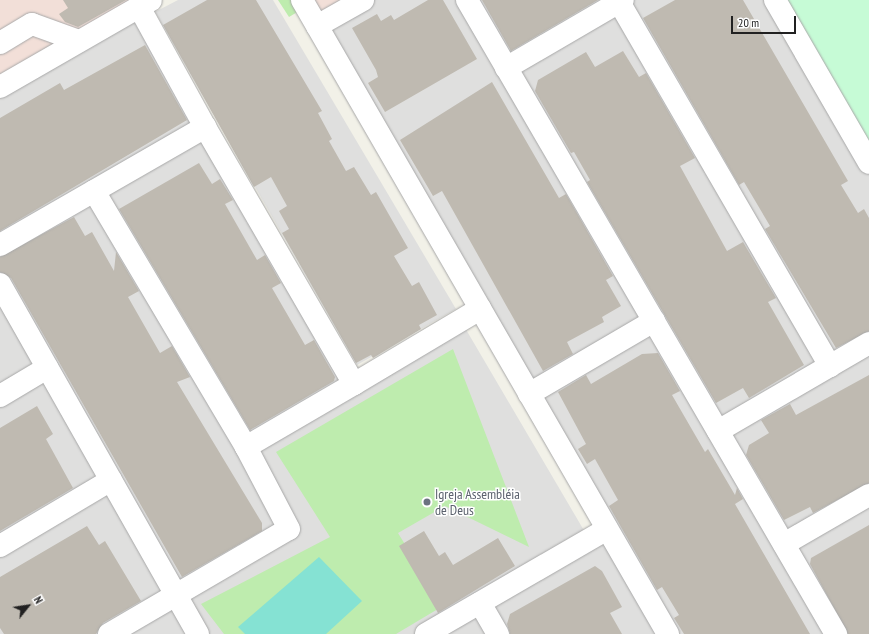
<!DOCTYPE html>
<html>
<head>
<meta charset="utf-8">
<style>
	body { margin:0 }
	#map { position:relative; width:869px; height:634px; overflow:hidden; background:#f2f1e8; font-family:"PT Sans Narrow",sans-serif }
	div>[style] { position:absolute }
	.residential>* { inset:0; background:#dfdfde }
	.commercial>* { inset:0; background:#f2dfd8 }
	.grass>* { inset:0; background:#beecae }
	.park>* { inset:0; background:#c6fbd6 }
	.pitch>* { inset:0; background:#85e2d3 }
	.building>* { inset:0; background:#bfbab1 }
	.roads { filter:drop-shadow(0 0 1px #a8a8a8) drop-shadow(0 0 1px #a8a8a8) }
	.minor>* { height:22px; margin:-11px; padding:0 11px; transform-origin:11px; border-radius:11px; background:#fff }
	.dots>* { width:11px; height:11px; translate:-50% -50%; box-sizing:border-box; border:2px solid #fff; border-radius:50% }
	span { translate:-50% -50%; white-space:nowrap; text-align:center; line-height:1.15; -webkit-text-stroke:3px #fff; paint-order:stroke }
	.worship-label { font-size:14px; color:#5b616d }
	.left { translate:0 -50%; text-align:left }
	.north { position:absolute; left:8px; top:586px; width:40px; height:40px; -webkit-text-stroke:3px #fff; paint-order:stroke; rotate:60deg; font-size:11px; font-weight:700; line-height:16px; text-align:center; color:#212121 }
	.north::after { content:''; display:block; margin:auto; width:14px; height:18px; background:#212121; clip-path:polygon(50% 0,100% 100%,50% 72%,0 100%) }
	.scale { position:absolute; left:731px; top:16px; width:65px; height:18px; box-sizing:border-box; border:2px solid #212121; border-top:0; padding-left:5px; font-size:12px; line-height:14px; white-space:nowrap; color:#212121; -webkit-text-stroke:3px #fff; paint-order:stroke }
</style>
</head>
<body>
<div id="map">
	<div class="residential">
		<div style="clip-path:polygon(178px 0,273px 0,456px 309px,357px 365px,155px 12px)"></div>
		<div style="clip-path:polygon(363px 0,775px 0,869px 163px,869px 634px,0 634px,0 88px,139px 7px,354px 384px,461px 321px,589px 539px,607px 530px,317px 26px)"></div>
	</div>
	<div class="commercial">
		<div style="clip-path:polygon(0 0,145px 0,0 85px)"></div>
		<div style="clip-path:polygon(303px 0,363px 0,317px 26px)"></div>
	</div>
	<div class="grass">
		<div style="clip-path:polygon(278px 0,293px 0,299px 11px,289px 17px)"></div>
		<div style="clip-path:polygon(453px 349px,529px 547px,445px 506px,398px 533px,443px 606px,396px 634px,224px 634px,201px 604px,330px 537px,276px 452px)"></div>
	</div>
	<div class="park">
		<div style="clip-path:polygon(786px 0,869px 0,869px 144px)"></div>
	</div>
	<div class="pitch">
		<div style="clip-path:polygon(319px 557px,362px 601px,326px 634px,245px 634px,238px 627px)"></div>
	</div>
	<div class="building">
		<div style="clip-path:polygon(63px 0,126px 0,78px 27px,65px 22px,59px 14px,68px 8px)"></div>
		<div style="clip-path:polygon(207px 0,256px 0,322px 111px,318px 113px,332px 139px,329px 141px,346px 171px,354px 167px,371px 195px,376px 192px,408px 248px,394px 256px,412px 286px,419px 282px,437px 315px,419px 325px,421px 329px,373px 358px,371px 355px,356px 363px,282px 233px,289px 229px,279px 211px,287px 206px,271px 177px,254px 187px,163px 25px)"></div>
		<div style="clip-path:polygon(428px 0,443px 0,477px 59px,385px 112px,368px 83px,378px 77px,376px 70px,352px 28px,377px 14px,381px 21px,391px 15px,394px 20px)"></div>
		<div style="clip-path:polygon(482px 0,598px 0,511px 51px)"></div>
		<div style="clip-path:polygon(675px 0,743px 0,848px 181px,841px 185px,858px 213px,864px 209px,869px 218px,869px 331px,836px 348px,765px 229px,770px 226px,744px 182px,739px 185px,643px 18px)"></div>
		<div style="clip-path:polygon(145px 45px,187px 120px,0 231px,0 118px,60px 83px,64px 90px)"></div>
		<div style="clip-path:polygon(623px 51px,639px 77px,646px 73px,695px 158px,680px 166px,727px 251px,743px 242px,776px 298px,768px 302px,804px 365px,749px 398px,743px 388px,716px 403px,587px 182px,590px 180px,574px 152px,571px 153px,535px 91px,538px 80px,586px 52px,595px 67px)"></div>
		<div style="clip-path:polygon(492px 82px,559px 198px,566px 194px,613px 276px,606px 280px,621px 306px,602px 317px,604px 322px,567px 342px,573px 354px,543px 371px,442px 191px,433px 196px,400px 140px)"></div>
		<div style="clip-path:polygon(199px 163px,212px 184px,220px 179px,233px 200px,225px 204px,257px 260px,265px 255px,281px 283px,272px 288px,305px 345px,314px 340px,335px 377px,334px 381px,250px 430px,119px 209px)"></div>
		<div style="clip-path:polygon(74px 217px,85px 236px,92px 232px,114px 271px,116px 252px,139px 291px,128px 297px,160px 353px,172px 346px,190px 377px,177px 382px,262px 523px,262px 531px,182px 577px,11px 278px,0 272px,0 257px)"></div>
		<div style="clip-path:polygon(658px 353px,680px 391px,672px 395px,705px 452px,708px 449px,735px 495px,737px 488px,743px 499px,735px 504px,810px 634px,684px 634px,674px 618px,679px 615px,662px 587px,657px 590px,609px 506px,618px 500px,595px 459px,587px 464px,578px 449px,586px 444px,558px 392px,586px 375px,591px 384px,642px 354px)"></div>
		<div style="clip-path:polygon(869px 375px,869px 483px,813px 513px,810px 507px,784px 520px,746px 455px,749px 445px,769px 433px,761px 420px,790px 404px,796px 415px)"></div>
		<div style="clip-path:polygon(37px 406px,53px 434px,46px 439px,73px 488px,0 531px,0 428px)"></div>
		<div style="clip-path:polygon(869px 525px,869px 634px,848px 634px,810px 564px,811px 558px)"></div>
		<div style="clip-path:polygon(87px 526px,99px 545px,105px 541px,141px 601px,103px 623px,96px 634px,4px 634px,0 628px,0 577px)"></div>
		<div style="clip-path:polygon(424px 531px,439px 556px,445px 552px,453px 565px,498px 538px,515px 566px,438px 613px,399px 546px)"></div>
		<div style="clip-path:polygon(595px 566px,602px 571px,622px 607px,610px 613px,622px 634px,510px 634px,507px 624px,510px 614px)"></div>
	</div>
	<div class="roads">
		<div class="minor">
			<div style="left:302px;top:0;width:732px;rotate:60deg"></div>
			<div style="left:467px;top:0;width:734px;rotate:59.8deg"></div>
			<div style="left:775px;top:0;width:188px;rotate:60deg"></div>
			<div style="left:619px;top:2px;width:421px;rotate:59.9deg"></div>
			<div style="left:317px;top:26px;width:53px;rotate:-29.5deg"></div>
			<div style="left:0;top:43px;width:37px;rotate:-31deg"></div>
			<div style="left:32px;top:24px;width:50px;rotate:19.9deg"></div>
			<div style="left:506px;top:68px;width:135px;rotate:-30.2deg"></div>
			<div style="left:0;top:87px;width:174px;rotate:-29.9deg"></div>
			<div style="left:205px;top:127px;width:297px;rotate:59.9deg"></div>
			<div style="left:354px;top:384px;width:147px;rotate:-30.8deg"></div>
			<div style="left:94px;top:191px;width:298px;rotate:59.3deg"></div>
			<div style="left:0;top:245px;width:237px;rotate:-29.9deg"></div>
			<div style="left:205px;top:127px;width:137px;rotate:-118.8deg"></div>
			<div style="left:0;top:284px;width:402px;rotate:60.5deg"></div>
			<div style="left:529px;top:394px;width:145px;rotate:-30.3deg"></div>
			<div style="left:0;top:396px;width:55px;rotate:-30.8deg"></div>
			<div style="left:718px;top:431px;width:175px;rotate:-30.2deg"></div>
			<div style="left:784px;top:544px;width:98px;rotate:-30deg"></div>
			<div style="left:0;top:546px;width:129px;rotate:-30.7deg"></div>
			<div style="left:480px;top:603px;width:36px;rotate:60deg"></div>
			<div style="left:109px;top:634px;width:208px;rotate:-30.3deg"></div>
			<div style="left:289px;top:529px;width:93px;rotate:-117.7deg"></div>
			<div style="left:246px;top:447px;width:125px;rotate:-30.3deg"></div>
			<div style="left:426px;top:634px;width:209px;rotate:-30.1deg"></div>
		</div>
	</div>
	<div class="dots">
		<div style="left:427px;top:502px;background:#6b7280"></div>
	</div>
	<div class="worship-label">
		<span class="left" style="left:435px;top:502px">Igreja Assembléia<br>de Deus</span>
	</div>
	<div class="north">N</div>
	<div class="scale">20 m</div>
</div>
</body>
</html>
